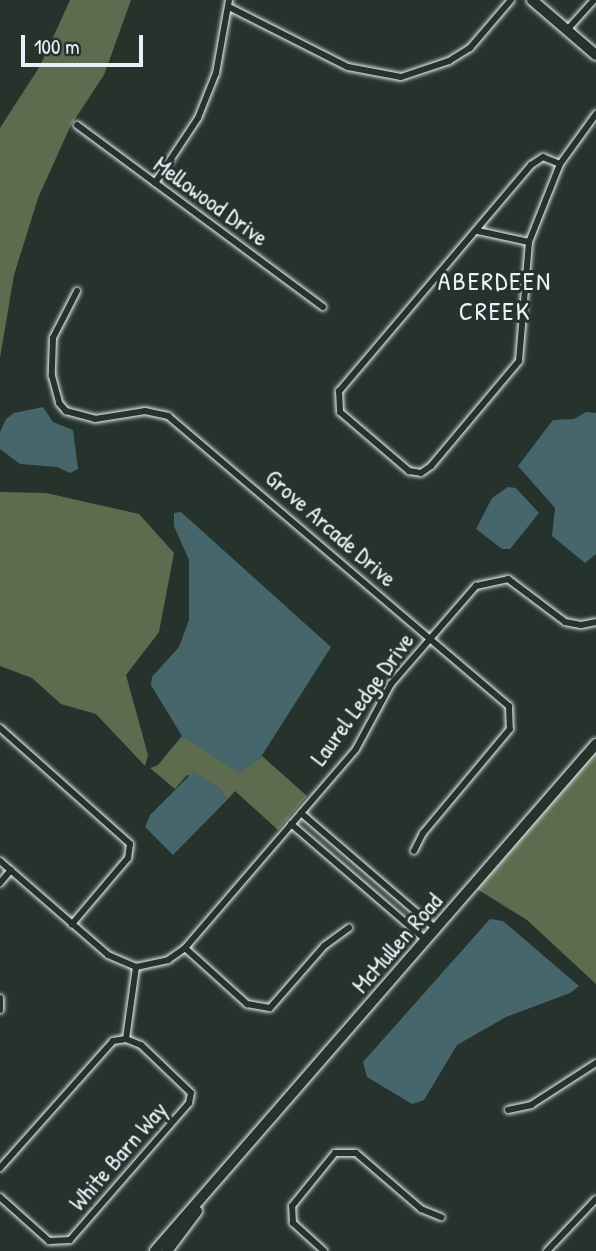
<!DOCTYPE html>
<html>
<head>
<meta charset="utf-8">
<style>
	body { margin:0 }
	#map { position:relative; width:596px; height:1251px; overflow:hidden; background:#26332d; font-family:"Patrick Hand",sans-serif }
	div>[style] { position:absolute }
	.green>* { inset:0; background:#5d6c4e }
	.water>* { inset:0; background:#46666c }
	.roads { filter:drop-shadow(0 0 2px #e8f1f8) drop-shadow(0 0 2px #e8f1f8) }
	.street>* { height:6px; margin:-3px; padding:0 3px; transform-origin:3px; border-radius:3px; background:#26332d }
	.secondary>* { height:10px; margin:-5px; padding:0 5px; transform-origin:5px; border-radius:5px; background:#26332d }
	span { translate:-50% -50%; white-space:nowrap; text-align:center; line-height:1.15; -webkit-text-stroke:6px #26332d; paint-order:stroke }
	.street-label { font-size:24px; color:#e8f1f8 }
	.neighbourhood-label { font-size:26px; color:#e8f1f8; letter-spacing:2px }
	.scale { position:absolute; left:21px; top:35px; width:122px; height:32px; box-sizing:border-box; border:4px solid #e8f1f8; border-top:0; padding-left:9px; font-size:21px; line-height:24px; white-space:nowrap; color:#e8f1f8; -webkit-text-stroke:5px #26332d; paint-order:stroke }
</style>
</head>
<body>
<div id="map">
	<div class="green">
		<div style="clip-path:polygon(70px 0,131px 0,104px 75px,71px 125px,38px 198px,14px 275px,0 358px,0 128px,40px 66px)"></div>
		<div style="clip-path:polygon(0 492px,46px 493px,139px 514px,174px 553px,159px 632px,126px 675px,148px 755px,145px 766px,96px 714px,61px 704px,32px 678px,0 666px)"></div>
		<div style="clip-path:polygon(182px 736px,202px 748px,259px 760px,262px 756px,307px 796px,278px 830px,235px 791px,227px 800px,218px 787px,187px 775px,175px 789px,150px 768px,158px 765px)"></div>
		<div style="clip-path:polygon(596px 750px,596px 984px,527px 920px,477px 889px)"></div>
	</div>
	<div class="water">
		<div style="clip-path:polygon(43px 407px,53px 422px,73px 430px,78px 469px,70px 473px,57px 467px,20px 464px,0 449px,0 432px,6px 419px,14px 413px)"></div>
		<div style="clip-path:polygon(586px 412px,596px 413px,596px 554px,585px 563px,552px 536px,555px 508px,518px 466px,553px 420px,574px 419px)"></div>
		<div style="clip-path:polygon(508px 487px,516px 488px,539px 513px,510px 549px,502px 549px,476px 529px,492px 498px)"></div>
		<div style="clip-path:polygon(181px 512px,331px 647px,259px 760px,239px 773px,182px 736px,151px 685px,152px 677px,179px 647px,189px 620px,189px 560px,174px 526px,174px 513px)"></div>
		<div style="clip-path:polygon(194px 771px,218px 787px,227px 800px,173px 855px,145px 827px,150px 815px)"></div>
		<div style="clip-path:polygon(490px 919px,503px 921px,579px 986px,570px 993px,506px 1017px,457px 1045px,424px 1100px,412px 1104px,367px 1077px,363px 1062px)"></div>
	</div>
	<div class="roads">
		<div class="street">
			<div style="left:229px;top:7px;width:133px;rotate:26.8deg"></div>
			<div style="left:348px;top:67px;width:54px;rotate:10.7deg"></div>
			<div style="left:401px;top:77px;width:51px;rotate:-18.4deg"></div>
			<div style="left:449px;top:61px;width:25px;rotate:-32deg"></div>
			<div style="left:470px;top:48px;width:63px;rotate:-49.5deg"></div>
			<div style="left:567px;top:30px;width:40px;rotate:-48deg"></div>
			<div style="left:77px;top:125px;width:306px;rotate:36.5deg"></div>
			<div style="left:560px;top:164px;width:18px;rotate:-158deg"></div>
			<div style="left:543px;top:157px;width:14px;rotate:146deg"></div>
			<div style="left:531px;top:165px;width:297px;rotate:130.3deg"></div>
			<div style="left:339px;top:391px;width:21px;rotate:87deg"></div>
			<div style="left:340px;top:412px;width:91px;rotate:40.5deg"></div>
			<div style="left:409px;top:471px;width:12px;rotate:9deg"></div>
			<div style="left:421px;top:473px;width:12px;rotate:-35deg"></div>
			<div style="left:431px;top:466px;width:137px;rotate:-50deg"></div>
			<div style="left:519px;top:361px;width:119px;rotate:-85.2deg"></div>
			<div style="left:529px;top:242px;width:84px;rotate:-68.3deg"></div>
			<div style="left:560px;top:164px;width:62px;rotate:-54.2deg"></div>
			<div style="left:155px;top:183px;width:78px;rotate:-56.5deg"></div>
			<div style="left:198px;top:118px;width:48px;rotate:-68.2deg"></div>
			<div style="left:216px;top:73px;width:74px;rotate:-79.9deg"></div>
			<div style="left:478px;top:231px;width:52px;rotate:12.2deg"></div>
			<div style="left:77px;top:291px;width:53px;rotate:117.1deg"></div>
			<div style="left:53px;top:338px;width:38px;rotate:92deg"></div>
			<div style="left:52px;top:376px;width:28px;rotate:75deg"></div>
			<div style="left:59px;top:403px;width:11px;rotate:49deg"></div>
			<div style="left:66px;top:411px;width:30px;rotate:15deg"></div>
			<div style="left:95px;top:419px;width:51px;rotate:-9.1deg"></div>
			<div style="left:145px;top:411px;width:24px;rotate:12deg"></div>
			<div style="left:168px;top:416px;width:448px;rotate:40.4deg"></div>
			<div style="left:509px;top:706px;width:23px;rotate:88deg"></div>
			<div style="left:510px;top:729px;width:136px;rotate:129.9deg"></div>
			<div style="left:423px;top:833px;width:20px;rotate:117deg"></div>
			<div style="left:0;top:728px;width:174px;rotate:41.7deg"></div>
			<div style="left:130px;top:844px;width:14px;rotate:98deg"></div>
			<div style="left:128px;top:858px;width:87px;rotate:130.3deg"></div>
			<div style="left:301px;top:813px;width:178px;rotate:40.7deg"></div>
			<div style="left:291px;top:824px;width:179px;rotate:40.7deg"></div>
			<div style="left:0;top:861px;width:143px;rotate:41deg"></div>
			<div style="left:108px;top:955px;width:30px;rotate:23deg"></div>
			<div style="left:136px;top:967px;width:33px;rotate:-12deg"></div>
			<div style="left:168px;top:960px;width:21px;rotate:-35deg"></div>
			<div style="left:185px;top:948px;width:262px;rotate:-49.3deg"></div>
			<div style="left:356px;top:749px;width:74px;rotate:-61.7deg"></div>
			<div style="left:391px;top:684px;width:130px;rotate:-49.1deg"></div>
			<div style="left:476px;top:586px;width:33px;rotate:-12deg"></div>
			<div style="left:508px;top:579px;width:71px;rotate:37deg"></div>
			<div style="left:565px;top:622px;width:16px;rotate:11deg"></div>
			<div style="left:581px;top:625px;width:15px;rotate:-11deg"></div>
			<div style="left:0;top:883px;width:17px;rotate:-50deg"></div>
			<div style="left:185px;top:948px;width:84px;rotate:42.1deg"></div>
			<div style="left:247px;top:1004px;width:23px;rotate:10deg"></div>
			<div style="left:270px;top:1008px;width:82px;rotate:-48.9deg"></div>
			<div style="left:324px;top:946px;width:31px;rotate:-36deg"></div>
			<div style="left:0;top:998px;width:12px;rotate:90deg"></div>
			<div style="left:126px;top:1039px;width:73px;rotate:-82.1deg"></div>
			<div style="left:508px;top:1110px;width:24px;rotate:-12deg"></div>
			<div style="left:531px;top:1105px;width:77px;rotate:-32.9deg"></div>
			<div style="left:0;top:1168px;width:170px;rotate:-48.3deg"></div>
			<div style="left:113px;top:1041px;width:13px;rotate:-9deg"></div>
			<div style="left:126px;top:1039px;width:16px;rotate:22deg"></div>
			<div style="left:141px;top:1045px;width:69px;rotate:43.8deg"></div>
			<div style="left:191px;top:1093px;width:10px;rotate:101deg"></div>
			<div style="left:189px;top:1103px;width:181px;rotate:131deg"></div>
			<div style="left:70px;top:1240px;width:21px;rotate:177deg"></div>
			<div style="left:49px;top:1241px;width:66px;rotate:-138.1deg"></div>
			<div style="left:324px;top:1251px;width:42px;rotate:-137.9deg"></div>
			<div style="left:293px;top:1223px;width:17px;rotate:-93deg"></div>
			<div style="left:292px;top:1206px;width:68px;rotate:-50.9deg"></div>
			<div style="left:335px;top:1153px;width:21px"></div>
			<div style="left:356px;top:1153px;width:86px;rotate:40.7deg"></div>
			<div style="left:421px;top:1209px;width:22px;rotate:22deg"></div>
			<div style="left:547px;top:1251px;width:71px;rotate:-46.7deg"></div>
		</div>
		<div class="secondary">
			<div style="left:532px;top:0;width:84px;rotate:40.7deg"></div>
			<div style="left:155px;top:1251px;width:672px;rotate:-48.98deg"></div>
			<div style="left:167px;top:1251px;width:50px;rotate:-53.1deg"></div>
		</div>
	</div>
	<div class="street-label">
		<span style="left:211px;top:201px;rotate:36deg">Mellowood Drive</span>
		<span style="left:331px;top:528px;rotate:41deg">Grove Arcade Drive</span>
		<span style="left:362px;top:699px;rotate:-54deg">Laurel Ledge Drive</span>
		<span style="left:397px;top:943px;rotate:-49deg">McMullen Road</span>
		<span style="left:118px;top:1156px;rotate:-49deg">White Barn Way</span>
	</div>
	<div class="neighbourhood-label">
		<span style="left:495px;top:296px">ABERDEEN<br>CREEK</span>
	</div>
	<div class="scale">100 m</div>
</div>
</body>
</html>
